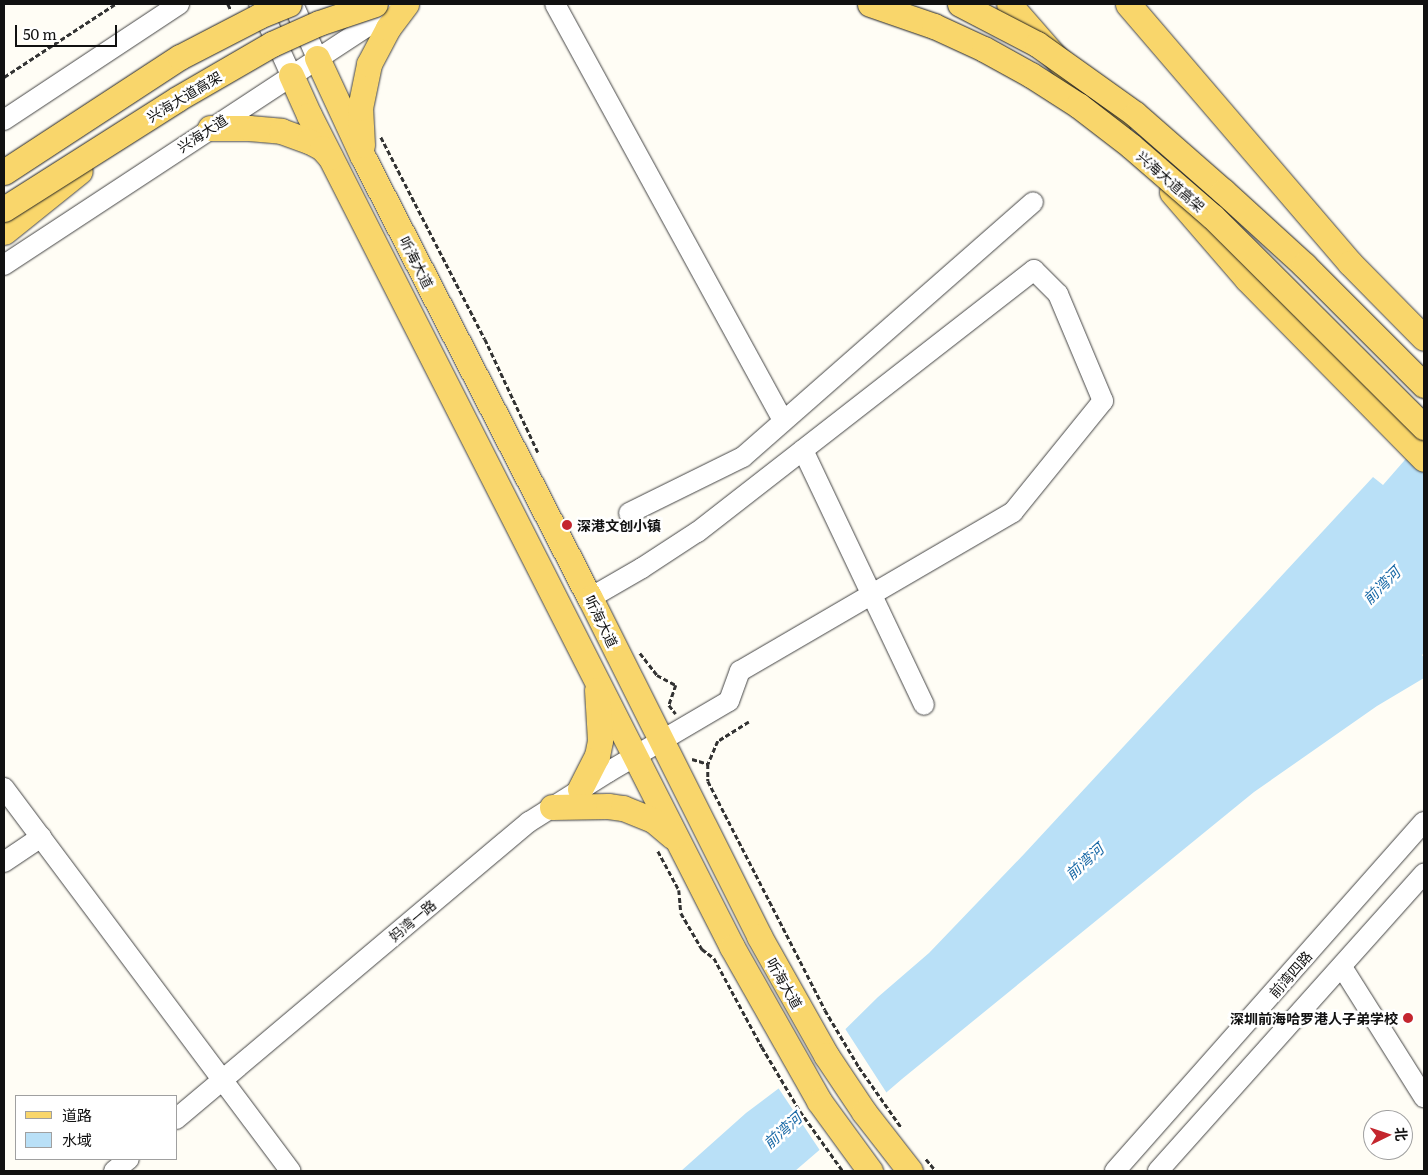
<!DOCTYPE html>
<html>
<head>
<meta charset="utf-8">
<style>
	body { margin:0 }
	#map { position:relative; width:1428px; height:1175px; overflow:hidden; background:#fffdf5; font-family:Literata,"Noto Sans SC",serif }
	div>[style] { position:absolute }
	.water>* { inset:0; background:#b9e0f7 }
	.pier>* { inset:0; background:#fffdf5 }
	.path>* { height:2.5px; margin-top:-1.25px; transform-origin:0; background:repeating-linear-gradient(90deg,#333 0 5px,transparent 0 7.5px) }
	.roads { filter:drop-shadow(0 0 1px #444) drop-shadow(0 0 1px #444) }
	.minor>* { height:20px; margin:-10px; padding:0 10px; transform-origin:10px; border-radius:10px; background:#fff }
	.major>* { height:25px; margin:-12.5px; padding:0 12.5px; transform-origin:12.5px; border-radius:12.5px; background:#f9d66b }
	.path-bridge>* { height:2.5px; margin-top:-1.25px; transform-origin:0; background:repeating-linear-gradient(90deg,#333 0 5px,transparent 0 7.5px) }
	.bridges { filter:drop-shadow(0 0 1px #222) drop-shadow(0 0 1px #222) }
	.major-bridge>* { height:25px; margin:-12.5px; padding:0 12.5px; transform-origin:12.5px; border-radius:12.5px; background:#f9d66b }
	.dots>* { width:14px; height:14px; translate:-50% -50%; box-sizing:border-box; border:2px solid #fff; border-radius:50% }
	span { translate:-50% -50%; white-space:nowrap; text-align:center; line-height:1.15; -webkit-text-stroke:5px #fff; paint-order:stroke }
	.street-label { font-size:14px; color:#111 }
	.poi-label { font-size:14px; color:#111; font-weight:700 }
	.left { translate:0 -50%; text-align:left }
	.right { translate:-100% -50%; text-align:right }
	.water-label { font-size:15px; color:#1768a6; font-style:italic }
	.frame { position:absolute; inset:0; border:5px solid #111; pointer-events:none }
	.legend { position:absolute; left:15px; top:1095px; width:162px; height:65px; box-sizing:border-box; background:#fff; border:1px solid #a0a0a0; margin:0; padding:6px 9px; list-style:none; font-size:15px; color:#111 }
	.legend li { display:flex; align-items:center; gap:10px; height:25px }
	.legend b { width:25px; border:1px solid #a0a0a0 }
	.north { position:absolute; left:1363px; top:1110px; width:50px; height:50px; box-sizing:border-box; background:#fff; border:1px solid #a0a0a0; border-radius:50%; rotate:86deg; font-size:14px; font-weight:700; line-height:20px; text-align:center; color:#111 }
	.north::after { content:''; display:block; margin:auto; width:18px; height:22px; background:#c4262e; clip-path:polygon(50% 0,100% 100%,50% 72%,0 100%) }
	.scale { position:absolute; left:15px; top:25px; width:102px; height:22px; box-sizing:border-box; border:2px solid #111; border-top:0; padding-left:6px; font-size:15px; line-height:18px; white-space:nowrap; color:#111; -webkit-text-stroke:4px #fff; paint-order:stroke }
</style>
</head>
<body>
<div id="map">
	<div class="water">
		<div style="clip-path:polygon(1424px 438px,1424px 653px,1422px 655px,1424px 658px,1424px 678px,1377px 706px,1254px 792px,902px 1079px,795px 1171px,681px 1171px,746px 1113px,807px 1067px,878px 997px,929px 953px,1025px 853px,1373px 477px,1383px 485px)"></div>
	</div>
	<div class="pier">
		<div style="clip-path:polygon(844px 1027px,888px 1095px,821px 1152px,777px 1086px,805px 1065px)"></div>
	</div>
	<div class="path">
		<div style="left:228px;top:4px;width:7px;rotate:63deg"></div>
		<div style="left:4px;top:77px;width:133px;rotate:-33.3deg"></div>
		<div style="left:381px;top:137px;width:227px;rotate:62.8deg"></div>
		<div style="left:485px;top:339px;width:125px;rotate:64.9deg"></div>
		<div style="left:640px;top:653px;width:28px;rotate:52deg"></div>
		<div style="left:657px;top:675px;width:21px;rotate:28deg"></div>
		<div style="left:676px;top:685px;width:21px;rotate:109deg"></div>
		<div style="left:669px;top:705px;width:11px;rotate:52deg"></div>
		<div style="left:749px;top:722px;width:36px;rotate:148deg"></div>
		<div style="left:718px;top:741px;width:25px;rotate:113deg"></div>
		<div style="left:708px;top:764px;width:17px;rotate:90deg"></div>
		<div style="left:708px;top:781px;width:257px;rotate:62.9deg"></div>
		<div style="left:692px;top:759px;width:17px;rotate:17deg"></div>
		<div style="left:658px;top:851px;width:44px;rotate:61.7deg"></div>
		<div style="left:679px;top:890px;width:23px;rotate:85deg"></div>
		<div style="left:681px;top:913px;width:42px;rotate:59.7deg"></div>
		<div style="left:702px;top:949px;width:15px;rotate:37deg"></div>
		<div style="left:714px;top:958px;width:101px;rotate:61.7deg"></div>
		<div style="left:762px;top:1047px;width:74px;rotate:59.3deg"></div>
		<div style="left:800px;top:1111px;width:74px;rotate:54.4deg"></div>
		<div style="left:926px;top:1159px;width:16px;rotate:50deg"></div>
	</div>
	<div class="roads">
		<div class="minor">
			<div style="left:259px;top:4px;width:78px;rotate:65.7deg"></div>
			<div style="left:293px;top:4px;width:59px;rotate:66deg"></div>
			<div style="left:555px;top:4px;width:474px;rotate:61.3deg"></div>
			<div style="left:4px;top:120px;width:210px;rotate:-33.5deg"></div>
			<div style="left:4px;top:265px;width:475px;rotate:-33.3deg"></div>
			<div style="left:803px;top:450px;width:282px;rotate:64.6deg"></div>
			<div style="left:629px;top:513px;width:127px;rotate:-26.2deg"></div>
			<div style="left:743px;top:457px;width:386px;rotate:-41.3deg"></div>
			<div style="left:4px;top:788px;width:478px;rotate:53.2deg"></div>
			<div style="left:4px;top:862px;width:45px;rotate:-34deg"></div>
			<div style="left:1342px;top:967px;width:154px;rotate:57.8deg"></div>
			<div style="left:176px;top:1119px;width:461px;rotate:-40.1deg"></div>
			<div style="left:529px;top:822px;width:93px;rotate:-32.3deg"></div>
			<div style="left:608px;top:772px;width:140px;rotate:-30.4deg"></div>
			<div style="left:729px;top:701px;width:32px;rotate:-70deg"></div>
			<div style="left:740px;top:671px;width:316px;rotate:-30.2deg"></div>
			<div style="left:1013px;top:512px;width:143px;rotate:-51deg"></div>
			<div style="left:1103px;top:401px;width:116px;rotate:-112.8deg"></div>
			<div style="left:1058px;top:294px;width:34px;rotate:-135deg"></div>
			<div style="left:1034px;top:270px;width:427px;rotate:142.1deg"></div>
			<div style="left:697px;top:532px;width:66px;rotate:146.8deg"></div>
			<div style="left:642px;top:568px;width:60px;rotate:150deg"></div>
			<div style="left:114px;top:1171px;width:19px;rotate:-39deg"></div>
			<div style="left:1115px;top:1171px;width:466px;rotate:-48.5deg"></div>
			<div style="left:1158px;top:1171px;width:399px;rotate:-48.2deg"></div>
		</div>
		<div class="major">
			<div style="left:1009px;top:4px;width:164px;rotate:48.9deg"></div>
			<div style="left:1128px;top:4px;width:341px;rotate:49.4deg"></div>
			<div style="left:1350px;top:263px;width:105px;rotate:45.4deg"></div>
			<div style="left:317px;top:58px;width:109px;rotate:65.1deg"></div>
			<div style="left:363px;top:157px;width:496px;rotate:62.8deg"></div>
			<div style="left:590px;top:598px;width:378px;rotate:63.4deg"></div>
			<div style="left:759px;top:936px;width:137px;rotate:60.6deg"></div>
			<div style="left:826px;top:1055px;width:69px;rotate:56.3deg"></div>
			<div style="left:864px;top:1112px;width:75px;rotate:52.1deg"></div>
			<div style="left:291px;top:75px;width:44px;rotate:65.8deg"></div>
			<div style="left:309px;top:115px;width:933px;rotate:63.05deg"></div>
			<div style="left:732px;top:947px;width:177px;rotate:60.5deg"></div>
			<div style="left:819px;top:1101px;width:87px;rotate:53.9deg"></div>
			<div style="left:210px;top:128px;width:39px"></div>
			<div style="left:249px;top:128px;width:32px;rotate:5deg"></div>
			<div style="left:281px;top:131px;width:30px;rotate:20deg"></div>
			<div style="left:309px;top:141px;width:15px;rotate:28deg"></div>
			<div style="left:322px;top:148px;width:12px;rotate:48deg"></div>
			<div style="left:362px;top:145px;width:37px;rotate:-93deg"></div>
			<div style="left:360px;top:108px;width:45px;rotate:-78.4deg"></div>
			<div style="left:369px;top:64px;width:41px;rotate:-62.2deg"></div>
			<div style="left:388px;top:28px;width:30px;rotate:-53deg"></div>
			<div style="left:1172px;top:192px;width:115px;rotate:49.2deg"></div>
			<div style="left:1247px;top:279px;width:252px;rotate:45.5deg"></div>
			<div style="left:4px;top:232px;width:97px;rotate:-38.8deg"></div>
			<div style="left:580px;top:789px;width:37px;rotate:-63deg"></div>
			<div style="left:597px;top:756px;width:16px;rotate:-79deg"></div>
			<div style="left:600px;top:740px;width:50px;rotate:-93.4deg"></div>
			<div style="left:552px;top:807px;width:56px;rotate:-1deg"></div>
			<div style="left:608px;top:806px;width:15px;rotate:8deg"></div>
			<div style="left:623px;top:808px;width:32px;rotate:22deg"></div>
			<div style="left:653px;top:820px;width:26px;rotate:40deg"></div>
		</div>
	</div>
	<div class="path-bridge">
		<div style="left:825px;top:1010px;width:66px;rotate:59.2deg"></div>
		<div style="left:859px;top:1067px;width:73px;rotate:55deg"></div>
	</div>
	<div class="bridges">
		<div class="major-bridge">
			<div style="left:870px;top:4px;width:68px;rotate:19deg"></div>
			<div style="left:934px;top:26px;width:55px;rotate:24.7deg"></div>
			<div style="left:984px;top:49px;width:54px;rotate:29deg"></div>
			<div style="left:1031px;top:75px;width:56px;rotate:32.6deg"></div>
			<div style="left:1078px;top:105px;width:67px;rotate:37.7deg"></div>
			<div style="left:1131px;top:146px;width:108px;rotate:40.9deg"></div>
			<div style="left:1213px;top:217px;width:298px;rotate:44.9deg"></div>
			<div style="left:960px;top:4px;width:87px;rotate:27.5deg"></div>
			<div style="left:1037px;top:44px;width:120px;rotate:35.5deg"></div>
			<div style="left:1135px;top:114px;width:117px;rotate:41.2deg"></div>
			<div style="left:1223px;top:191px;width:110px;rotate:42.4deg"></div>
			<div style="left:1304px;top:265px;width:170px;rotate:45deg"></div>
			<div style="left:4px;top:172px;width:210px;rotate:-33.2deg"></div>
			<div style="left:180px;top:57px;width:89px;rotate:-27.4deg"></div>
			<div style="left:259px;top:16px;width:32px;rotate:-22deg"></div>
			<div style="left:4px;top:209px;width:205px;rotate:-32.4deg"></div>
			<div style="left:177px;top:99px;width:110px;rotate:-30.1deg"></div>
			<div style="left:272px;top:44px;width:51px;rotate:-24.1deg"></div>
			<div style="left:319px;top:23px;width:59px;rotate:-18.7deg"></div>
		</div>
	</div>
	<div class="dots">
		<div style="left:567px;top:525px;background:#c4262e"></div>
		<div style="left:1408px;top:1018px;background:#c4262e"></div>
	</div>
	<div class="street-label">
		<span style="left:184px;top:96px;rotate:-31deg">兴海大道高架</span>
		<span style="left:202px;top:133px;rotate:-33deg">兴海大道</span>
		<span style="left:1171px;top:181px;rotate:41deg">兴海大道高架</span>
		<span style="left:417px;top:262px;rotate:63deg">听海大道</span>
		<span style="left:602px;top:621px;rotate:64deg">听海大道</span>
		<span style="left:412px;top:920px;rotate:-40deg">妈湾一路</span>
		<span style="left:1290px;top:974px;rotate:-49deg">前湾四路</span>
		<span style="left:785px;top:983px;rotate:60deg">听海大道</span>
	</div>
	<div class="poi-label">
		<span class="left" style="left:577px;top:525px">深港文创小镇</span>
		<span class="right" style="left:1398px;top:1018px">深圳前海哈罗港人子弟学校</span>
	</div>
	<div class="water-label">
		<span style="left:1381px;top:585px;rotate:-45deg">前湾河</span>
		<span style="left:1084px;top:861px;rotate:-42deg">前湾河</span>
		<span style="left:782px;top:1130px;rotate:-42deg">前湾河</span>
	</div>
	<div class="frame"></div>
	<ul class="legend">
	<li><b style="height:6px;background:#f9d66b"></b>道路</li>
	<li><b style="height:14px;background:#b9e0f7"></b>水域</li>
	</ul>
	<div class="north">北</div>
	<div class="scale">50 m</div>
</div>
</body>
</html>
